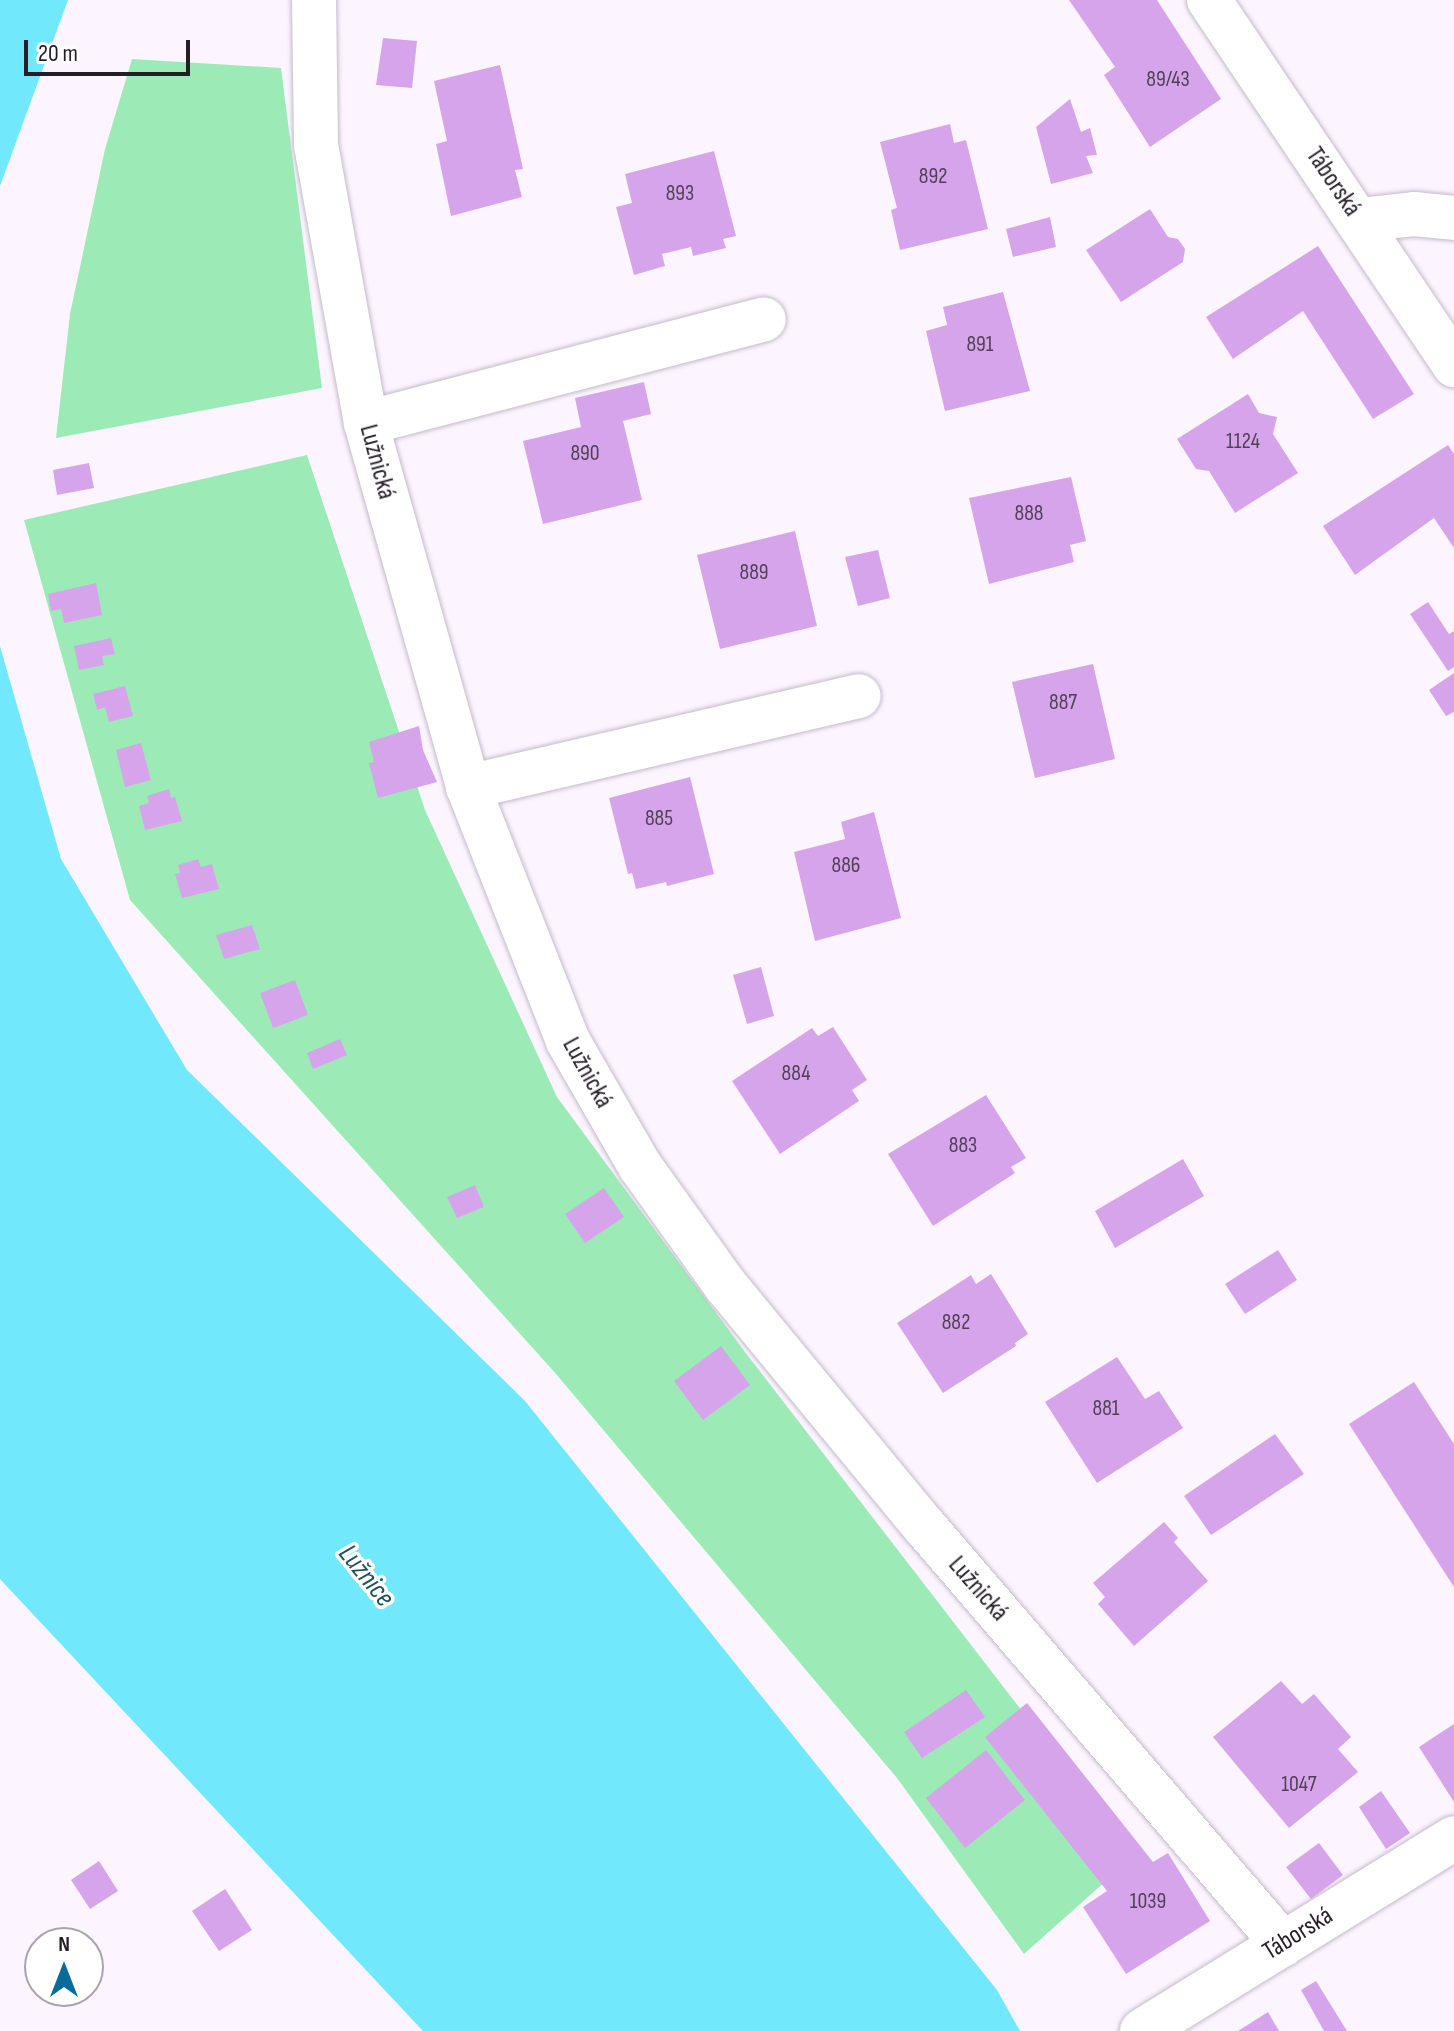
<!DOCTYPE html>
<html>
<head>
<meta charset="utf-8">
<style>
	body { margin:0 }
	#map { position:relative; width:1454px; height:2031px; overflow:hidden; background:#fcf5ff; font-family:"Sofia Sans Condensed",sans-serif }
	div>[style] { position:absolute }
	.green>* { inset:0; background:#9cebb7 }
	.water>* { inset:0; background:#71e8fb }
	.building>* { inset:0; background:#d6a4ea }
	.roads { filter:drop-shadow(0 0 2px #c5baca) drop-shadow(0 0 2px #c5baca) }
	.street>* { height:44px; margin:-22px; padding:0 22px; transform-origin:22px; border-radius:22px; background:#fff }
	span { translate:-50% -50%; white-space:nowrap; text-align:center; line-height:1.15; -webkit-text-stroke:7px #fff; paint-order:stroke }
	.number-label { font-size:22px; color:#504056 }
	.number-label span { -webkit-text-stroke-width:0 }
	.street-label { font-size:26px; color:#231f25 }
	.water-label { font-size:28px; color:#1e525a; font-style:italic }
	.north { position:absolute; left:24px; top:1927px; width:80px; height:80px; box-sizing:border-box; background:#fff; border:2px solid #a7a5a8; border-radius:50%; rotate:0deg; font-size:22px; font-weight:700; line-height:32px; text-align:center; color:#231f25 }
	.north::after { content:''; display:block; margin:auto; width:28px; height:36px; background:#096b99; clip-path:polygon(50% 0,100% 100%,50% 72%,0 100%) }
	.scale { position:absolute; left:24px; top:40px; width:166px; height:36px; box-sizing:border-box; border:4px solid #231f25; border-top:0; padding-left:10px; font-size:24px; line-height:28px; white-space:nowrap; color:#231f25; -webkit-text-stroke:6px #fff; paint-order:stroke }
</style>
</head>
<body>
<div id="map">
	<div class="green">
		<div style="clip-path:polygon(132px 59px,281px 68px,322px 388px,56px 438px,70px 314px,105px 149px)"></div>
		<div style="clip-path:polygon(307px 455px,425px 810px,557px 1097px,745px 1352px,1134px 1856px,1024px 1954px,897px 1778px,556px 1374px,130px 900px,24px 520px)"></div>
	</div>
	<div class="water">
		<div style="clip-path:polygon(0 0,68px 0,0 186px)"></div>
		<div style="clip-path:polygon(0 646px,61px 859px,187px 1070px,525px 1401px,997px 1990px,1020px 2031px,423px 2031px,0 1579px)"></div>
	</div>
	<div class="building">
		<div style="clip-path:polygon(1069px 0,1157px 0,1221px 99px,1150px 147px,1104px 75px,1115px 67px)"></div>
		<div style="clip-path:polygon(383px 38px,417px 41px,412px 88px,376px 85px)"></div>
		<div style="clip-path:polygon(500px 65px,523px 169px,515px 170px,522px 197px,451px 216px,436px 144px,447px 141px,434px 81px)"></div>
		<div style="clip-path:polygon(1070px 99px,1081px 132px,1090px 128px,1097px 155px,1086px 156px,1093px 173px,1051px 184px,1036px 127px)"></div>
		<div style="clip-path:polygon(950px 124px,954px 143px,966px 140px,988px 229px,900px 250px,891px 210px,897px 208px,880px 142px)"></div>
		<div style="clip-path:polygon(714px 151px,736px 236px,723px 239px,726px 248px,693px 256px,691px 247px,662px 254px,665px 266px,634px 275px,616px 207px,632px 203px,625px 174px)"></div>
		<div style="clip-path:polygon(1150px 209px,1168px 237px,1178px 239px,1185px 249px,1183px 262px,1121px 302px,1086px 250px)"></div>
		<div style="clip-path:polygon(1050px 217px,1056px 247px,1013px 257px,1006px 229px)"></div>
		<div style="clip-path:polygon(1318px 246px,1414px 394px,1373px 419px,1303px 311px,1233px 359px,1206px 317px)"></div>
		<div style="clip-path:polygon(1003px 292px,1030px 391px,945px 411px,926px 331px,947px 325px,943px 307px)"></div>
		<div style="clip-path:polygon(644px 382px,651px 414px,623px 421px,642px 500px,543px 524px,523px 441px,581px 427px,575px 398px)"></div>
		<div style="clip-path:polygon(1248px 394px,1259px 413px,1277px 417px,1273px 434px,1298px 473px,1235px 513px,1209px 471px,1196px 469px,1177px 439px)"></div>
		<div style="clip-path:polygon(1448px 445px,1454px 454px,1454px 548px,1434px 518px,1355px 575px,1323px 526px)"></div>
		<div style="clip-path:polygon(89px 463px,94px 488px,57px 495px,53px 470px)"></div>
		<div style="clip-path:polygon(1071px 477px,1086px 541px,1070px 545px,1074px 562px,989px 584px,969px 498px)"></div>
		<div style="clip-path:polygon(795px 531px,817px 626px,720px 649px,697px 555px)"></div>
		<div style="clip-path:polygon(878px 550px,890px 598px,858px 606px,845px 557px)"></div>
		<div style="clip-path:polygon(96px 583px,102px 615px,64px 623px,61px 609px,51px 611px,48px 594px)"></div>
		<div style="clip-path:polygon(1428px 602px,1449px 634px,1454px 631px,1454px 667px,1448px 671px,1410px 614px)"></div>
		<div style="clip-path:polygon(111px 638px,115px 654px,102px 656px,104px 665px,79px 670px,74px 646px)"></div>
		<div style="clip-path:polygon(1093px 664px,1115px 759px,1035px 778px,1012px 682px)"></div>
		<div style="clip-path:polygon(1454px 673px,1454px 712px,1446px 716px,1429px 690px)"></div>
		<div style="clip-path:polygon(125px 686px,133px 716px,109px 722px,105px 707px,97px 710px,93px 694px)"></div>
		<div style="clip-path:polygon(419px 726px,423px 750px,437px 782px,378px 798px,369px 763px,374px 762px,369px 742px)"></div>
		<div style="clip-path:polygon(141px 743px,151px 780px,125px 787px,116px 750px)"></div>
		<div style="clip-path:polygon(690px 777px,714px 874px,667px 886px,666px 882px,636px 889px,632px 873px,628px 874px,609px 798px)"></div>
		<div style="clip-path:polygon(169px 789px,171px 798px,175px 797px,182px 821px,145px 830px,139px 806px,149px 803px,147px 796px)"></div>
		<div style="clip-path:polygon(874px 812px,901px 918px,815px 941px,794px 852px,845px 839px,841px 822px)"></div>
		<div style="clip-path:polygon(198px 859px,201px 867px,212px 864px,219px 889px,182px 898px,175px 874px,180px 873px,178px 865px)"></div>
		<div style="clip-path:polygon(252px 925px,260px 949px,224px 959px,216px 935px)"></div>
		<div style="clip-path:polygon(761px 967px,774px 1016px,747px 1024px,733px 975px)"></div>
		<div style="clip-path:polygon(295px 980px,308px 1015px,273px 1028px,260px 993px)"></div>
		<div style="clip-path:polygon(833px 1027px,867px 1080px,852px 1090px,859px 1101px,780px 1154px,732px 1081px,812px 1028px,818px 1036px)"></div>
		<div style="clip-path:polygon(340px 1039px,347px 1055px,313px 1069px,307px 1053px)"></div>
		<div style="clip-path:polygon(986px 1095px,1026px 1158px,1011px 1167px,1015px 1173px,933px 1226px,888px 1154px)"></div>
		<div style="clip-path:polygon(1183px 1159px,1204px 1196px,1115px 1248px,1095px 1211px)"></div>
		<div style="clip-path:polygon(475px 1185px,484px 1207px,457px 1218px,447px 1197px)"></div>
		<div style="clip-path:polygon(604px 1188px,624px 1217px,585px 1243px,565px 1214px)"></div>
		<div style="clip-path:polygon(1278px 1250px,1297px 1280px,1245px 1314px,1225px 1284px)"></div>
		<div style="clip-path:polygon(991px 1274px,1028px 1334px,1015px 1343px,1016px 1346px,943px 1393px,897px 1323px,971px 1275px,976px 1284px)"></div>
		<div style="clip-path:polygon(721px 1346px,750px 1385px,703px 1420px,674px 1381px)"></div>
		<div style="clip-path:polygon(1117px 1357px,1145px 1399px,1159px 1391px,1183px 1428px,1097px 1483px,1045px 1402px)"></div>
		<div style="clip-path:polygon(1414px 1382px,1454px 1444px,1454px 1587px,1349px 1424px)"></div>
		<div style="clip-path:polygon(1275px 1434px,1304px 1474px,1211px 1535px,1184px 1496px)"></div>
		<div style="clip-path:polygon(1164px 1522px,1178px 1538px,1174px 1542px,1208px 1581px,1134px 1646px,1098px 1604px,1105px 1597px,1093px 1583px)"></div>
		<div style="clip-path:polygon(1281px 1681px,1302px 1704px,1314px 1694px,1351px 1737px,1338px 1749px,1358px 1772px,1289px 1828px,1213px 1737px)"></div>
		<div style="clip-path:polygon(966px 1690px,985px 1717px,922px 1758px,904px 1732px)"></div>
		<div style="clip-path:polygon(1027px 1703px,1153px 1862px,1168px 1853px,1210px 1921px,1126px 1974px,1083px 1907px,1107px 1891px,985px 1737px)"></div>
		<div style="clip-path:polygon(1454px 1724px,1454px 1802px,1419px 1747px)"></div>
		<div style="clip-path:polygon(986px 1750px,1025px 1800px,965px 1848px,926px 1798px)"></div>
		<div style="clip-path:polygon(1381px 1791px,1410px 1833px,1386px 1849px,1359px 1807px)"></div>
		<div style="clip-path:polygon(1319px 1843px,1343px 1875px,1311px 1899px,1286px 1867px)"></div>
		<div style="clip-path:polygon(99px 1861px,118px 1891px,90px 1909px,71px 1880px)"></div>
		<div style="clip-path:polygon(225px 1889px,252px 1930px,219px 1951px,192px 1911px)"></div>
		<div style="clip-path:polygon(1316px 1981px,1347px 2031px,1324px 2031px,1301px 1990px)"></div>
		<div style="clip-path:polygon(1268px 2012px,1279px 2031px,1238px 2031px)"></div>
	</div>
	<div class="roads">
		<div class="street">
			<div style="left:314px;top:0;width:145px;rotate:89.2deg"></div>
			<div style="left:316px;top:145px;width:282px;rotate:79.8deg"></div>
			<div style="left:366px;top:423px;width:378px;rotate:74.3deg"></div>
			<div style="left:468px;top:787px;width:273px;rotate:68.5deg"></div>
			<div style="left:568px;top:1041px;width:144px;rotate:60.1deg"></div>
			<div style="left:640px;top:1166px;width:148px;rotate:54.4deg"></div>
			<div style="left:726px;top:1286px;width:313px;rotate:50.5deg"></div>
			<div style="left:925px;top:1527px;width:550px;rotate:49.35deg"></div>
			<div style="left:1209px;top:0;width:440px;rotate:56.1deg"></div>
			<div style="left:1359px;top:220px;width:55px;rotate:-6.2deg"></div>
			<div style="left:1414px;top:214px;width:40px;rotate:5.7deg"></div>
			<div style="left:366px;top:423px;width:411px;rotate:-14.6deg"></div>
			<div style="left:468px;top:787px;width:401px;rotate:-13.1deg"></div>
			<div style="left:1142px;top:2031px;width:367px;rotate:-31.7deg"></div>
		</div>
	</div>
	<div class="number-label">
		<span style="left:1168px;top:80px">89/43</span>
		<span style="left:933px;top:177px">892</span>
		<span style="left:680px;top:194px">893</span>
		<span style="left:980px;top:345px">891</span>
		<span style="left:1243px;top:442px">1124</span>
		<span style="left:585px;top:454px">890</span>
		<span style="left:1029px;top:514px">888</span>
		<span style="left:754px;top:573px">889</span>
		<span style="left:1063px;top:703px">887</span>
		<span style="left:659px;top:819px">885</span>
		<span style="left:846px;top:866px">886</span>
		<span style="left:796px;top:1074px">884</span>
		<span style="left:963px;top:1146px">883</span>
		<span style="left:956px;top:1323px">882</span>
		<span style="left:1106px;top:1409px">881</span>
		<span style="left:1299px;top:1785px">1047</span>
		<span style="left:1148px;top:1902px">1039</span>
	</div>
	<div class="street-label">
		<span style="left:1333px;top:182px;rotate:56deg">Táborská</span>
		<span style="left:377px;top:462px;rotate:75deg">Lužnická</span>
		<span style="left:587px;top:1073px;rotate:61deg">Lužnická</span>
		<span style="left:978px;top:1589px;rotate:49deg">Lužnická</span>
		<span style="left:1298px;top:1934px;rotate:-32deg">Táborská</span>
	</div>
	<div class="water-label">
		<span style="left:366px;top:1576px;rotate:51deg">Lužnice</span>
	</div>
	<div class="north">N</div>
	<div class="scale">20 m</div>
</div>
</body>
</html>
